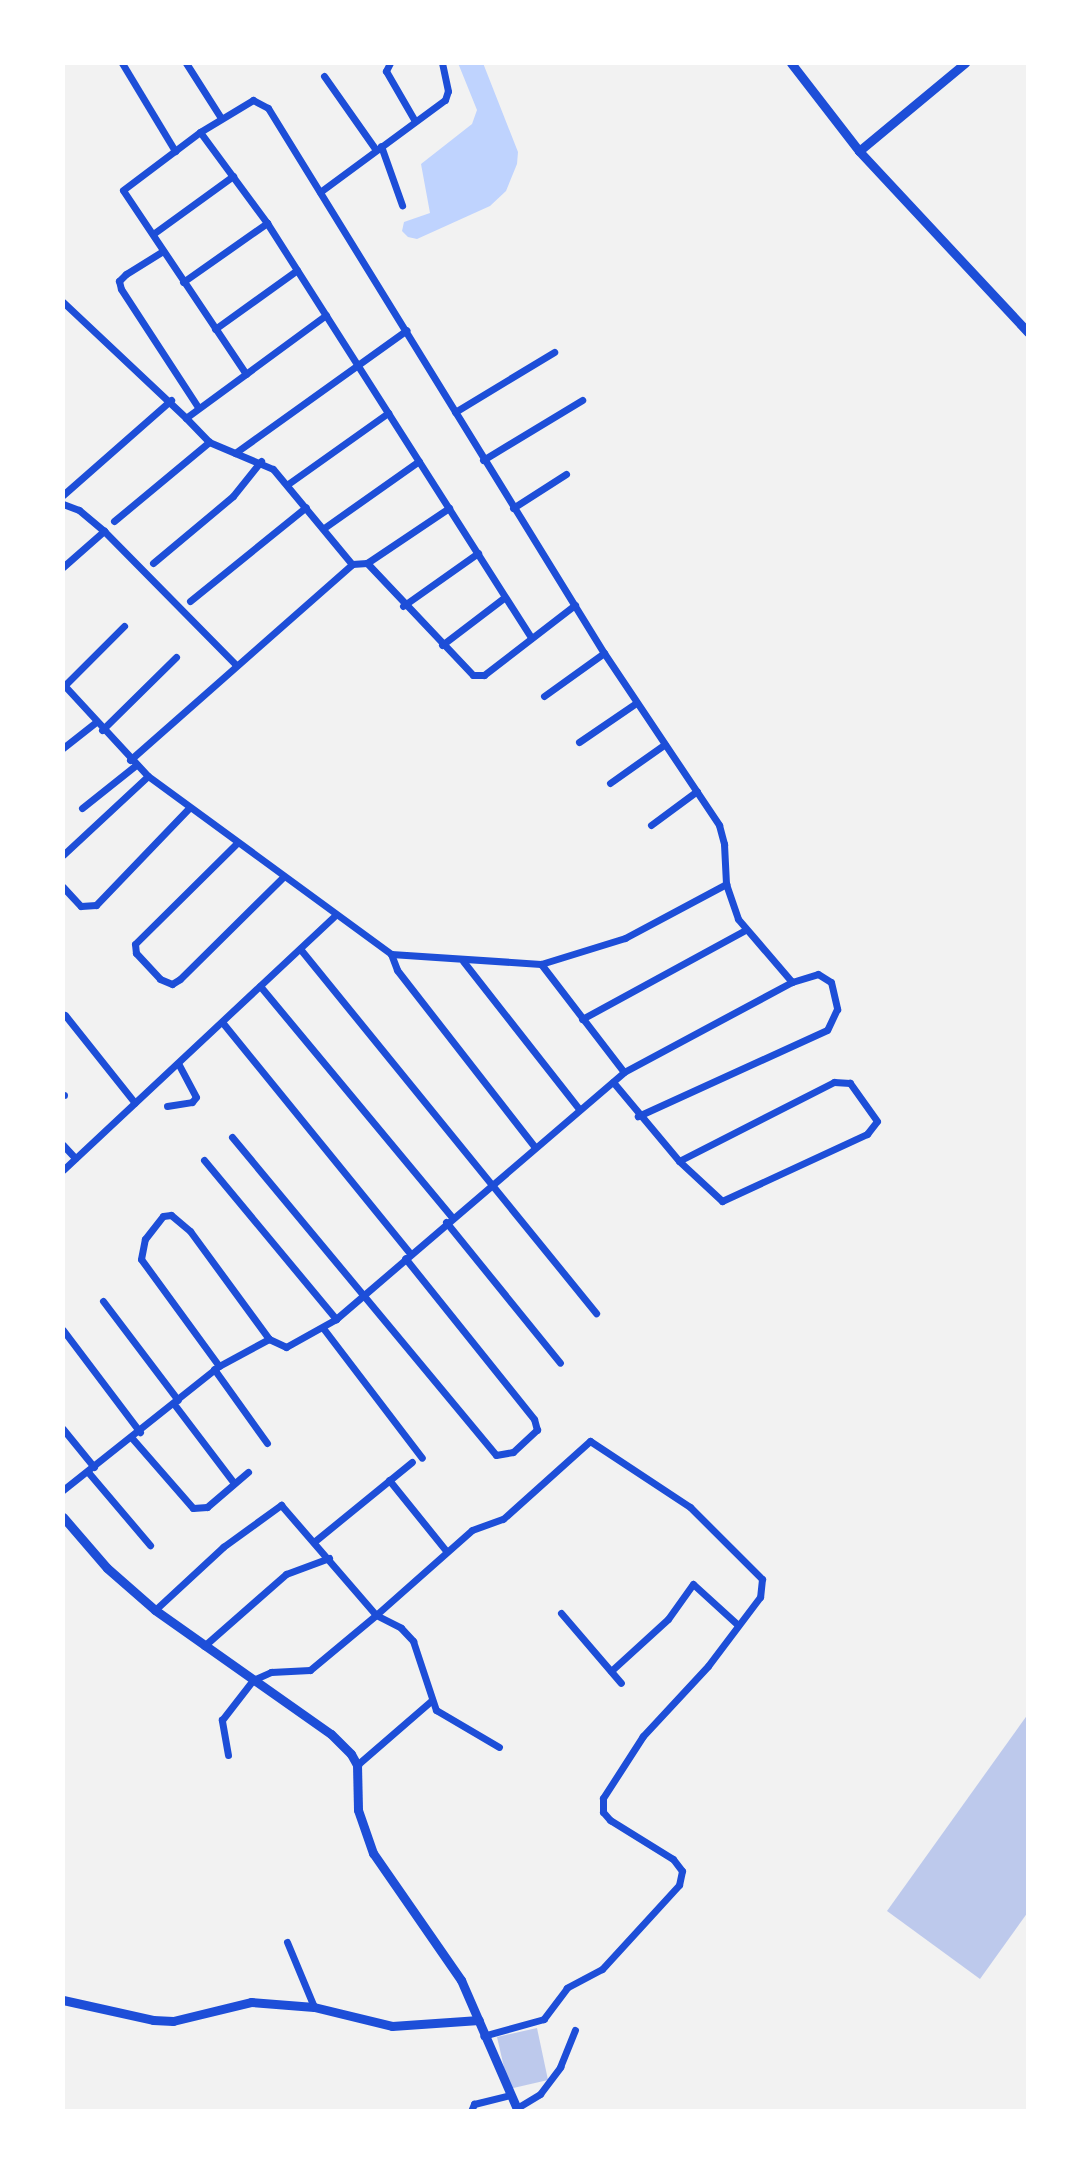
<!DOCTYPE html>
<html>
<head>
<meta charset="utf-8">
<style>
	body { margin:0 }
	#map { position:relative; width:1091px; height:2174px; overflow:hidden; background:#f2f2f2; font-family:"Titillium Web",sans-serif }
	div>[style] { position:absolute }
	.water>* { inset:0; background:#bfd3fe }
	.building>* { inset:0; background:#bdc9ec }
	.minor>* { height:7px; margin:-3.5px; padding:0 3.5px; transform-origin:3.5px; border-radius:3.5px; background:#1d4ed8 }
	.tertiary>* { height:9px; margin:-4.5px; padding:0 4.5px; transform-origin:4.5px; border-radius:4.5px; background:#1d4ed8 }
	span { translate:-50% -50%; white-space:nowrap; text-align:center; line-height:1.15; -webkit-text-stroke:5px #fff; paint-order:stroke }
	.frame { position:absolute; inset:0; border:65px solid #fff; pointer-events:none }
</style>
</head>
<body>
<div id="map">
	<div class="water">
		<div style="clip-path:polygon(458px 63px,483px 63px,518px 152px,517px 164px,506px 191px,490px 206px,417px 239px,408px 237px,402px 231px,404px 222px,430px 213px,421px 164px,472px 124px,477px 110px)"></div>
	</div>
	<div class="building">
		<div style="clip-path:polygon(1028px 1714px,1028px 1912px,980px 1979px,887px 1911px)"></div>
		<div style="clip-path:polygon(537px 2028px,548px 2080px,509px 2089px,497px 2037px)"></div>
	</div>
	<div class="minor">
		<div style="left:122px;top:63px;width:103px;rotate:58.9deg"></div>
		<div style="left:186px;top:63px;width:65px;rotate:57.5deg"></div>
		<div style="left:390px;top:63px;width:9px;rotate:117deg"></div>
		<div style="left:386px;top:71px;width:58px;rotate:59.9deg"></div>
		<div style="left:324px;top:76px;width:90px;rotate:54.9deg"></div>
		<div style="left:200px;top:132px;width:113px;rotate:53.6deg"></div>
		<div style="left:267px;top:223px;width:492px;rotate:57.5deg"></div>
		<div style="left:381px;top:146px;width:63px;rotate:70.4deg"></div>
		<div style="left:320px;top:192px;width:155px;rotate:-36.4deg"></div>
		<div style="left:445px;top:100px;width:9px;rotate:-72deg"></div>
		<div style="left:448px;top:91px;width:29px;rotate:-102deg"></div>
		<div style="left:153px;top:234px;width:99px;rotate:-35.9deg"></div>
		<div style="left:163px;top:251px;width:44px;rotate:148.1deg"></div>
		<div style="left:126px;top:274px;width:10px;rotate:135deg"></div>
		<div style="left:119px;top:281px;width:8px;rotate:76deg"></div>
		<div style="left:121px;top:289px;width:141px;rotate:56.9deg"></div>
		<div style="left:183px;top:282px;width:103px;rotate:-35.1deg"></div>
		<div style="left:63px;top:302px;width:169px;rotate:43.3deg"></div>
		<div style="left:326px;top:315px;width:174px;rotate:143.7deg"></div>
		<div style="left:186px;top:418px;width:33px;rotate:46deg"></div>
		<div style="left:209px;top:442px;width:69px;rotate:22.9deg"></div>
		<div style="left:273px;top:469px;width:124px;rotate:50.3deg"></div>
		<div style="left:215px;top:329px;width:101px;rotate:-35.7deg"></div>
		<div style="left:246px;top:374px;width:221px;rotate:-123.8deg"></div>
		<div style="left:123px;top:190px;width:96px;rotate:-37deg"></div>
		<div style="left:200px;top:132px;width:62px;rotate:-31.1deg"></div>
		<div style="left:253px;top:100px;width:17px;rotate:28deg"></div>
		<div style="left:268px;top:108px;width:640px;rotate:58.35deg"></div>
		<div style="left:604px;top:653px;width:207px;rotate:56.2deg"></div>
		<div style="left:719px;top:825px;width:20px;rotate:75deg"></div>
		<div style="left:724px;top:844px;width:40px;rotate:87.1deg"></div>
		<div style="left:726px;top:884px;width:37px;rotate:71deg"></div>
		<div style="left:738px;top:919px;width:83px;rotate:49.4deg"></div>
		<div style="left:455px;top:412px;width:116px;rotate:-31.2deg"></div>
		<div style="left:235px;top:453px;width:211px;rotate:-35.6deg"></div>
		<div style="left:483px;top:460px;width:116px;rotate:-31.2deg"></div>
		<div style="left:288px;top:484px;width:123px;rotate:-35.4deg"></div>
		<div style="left:63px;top:495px;width:144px;rotate:-41.3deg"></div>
		<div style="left:63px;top:504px;width:17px;rotate:21deg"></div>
		<div style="left:79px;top:510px;width:33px;rotate:40deg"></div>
		<div style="left:104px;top:531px;width:188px;rotate:45.4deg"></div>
		<div style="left:513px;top:508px;width:63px;rotate:-32.7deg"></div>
		<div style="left:114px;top:521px;width:124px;rotate:-39.7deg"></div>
		<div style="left:324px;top:528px;width:116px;rotate:-35.2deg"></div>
		<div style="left:153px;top:563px;width:104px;rotate:-39.9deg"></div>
		<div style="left:233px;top:496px;width:45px;rotate:-51.3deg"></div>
		<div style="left:367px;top:563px;width:99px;rotate:-33.9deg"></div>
		<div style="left:63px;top:567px;width:55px;rotate:-41.3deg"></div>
		<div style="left:190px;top:601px;width:149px;rotate:-39deg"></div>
		<div style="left:403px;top:606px;width:92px;rotate:-35.2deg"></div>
		<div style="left:442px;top:645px;width:79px;rotate:-37.3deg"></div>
		<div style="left:63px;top:684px;width:125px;rotate:47.3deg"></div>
		<div style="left:148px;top:776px;width:301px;rotate:36.2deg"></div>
		<div style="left:391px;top:954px;width:150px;rotate:3.8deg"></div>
		<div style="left:541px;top:964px;width:88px;rotate:-17.2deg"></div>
		<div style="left:625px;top:938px;width:115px;rotate:-28.1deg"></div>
		<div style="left:64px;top:686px;width:85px;rotate:-45deg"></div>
		<div style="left:544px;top:696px;width:74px;rotate:-35.6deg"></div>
		<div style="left:102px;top:730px;width:104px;rotate:-44.6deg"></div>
		<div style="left:579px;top:742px;width:69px;rotate:-34.4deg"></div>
		<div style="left:63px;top:748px;width:42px;rotate:-38.2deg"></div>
		<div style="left:130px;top:760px;width:296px;rotate:-41.4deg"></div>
		<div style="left:352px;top:564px;width:15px;rotate:-4deg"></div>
		<div style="left:367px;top:563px;width:154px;rotate:46.6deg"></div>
		<div style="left:473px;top:675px;width:11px"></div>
		<div style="left:484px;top:675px;width:115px;rotate:-37.6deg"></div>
		<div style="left:610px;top:783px;width:67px;rotate:-35.3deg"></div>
		<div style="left:82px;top:808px;width:69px;rotate:-38.5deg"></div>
		<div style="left:651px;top:825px;width:57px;rotate:-36.5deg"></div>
		<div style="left:236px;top:844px;width:142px;rotate:135.3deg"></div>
		<div style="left:135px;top:944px;width:9px;rotate:84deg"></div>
		<div style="left:136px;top:953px;width:35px;rotate:47deg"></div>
		<div style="left:160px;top:979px;width:13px;rotate:23deg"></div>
		<div style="left:172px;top:984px;width:9px;rotate:-32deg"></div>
		<div style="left:180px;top:979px;width:144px;rotate:-44.7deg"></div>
		<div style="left:63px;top:855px;width:116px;rotate:-42.9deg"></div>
		<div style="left:63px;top:887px;width:26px;rotate:47deg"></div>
		<div style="left:81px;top:906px;width:15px;rotate:-4deg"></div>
		<div style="left:96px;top:905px;width:133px;rotate:-46.2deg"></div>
		<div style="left:301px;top:950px;width:468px;rotate:50.9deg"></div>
		<div style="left:391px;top:954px;width:17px;rotate:69deg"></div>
		<div style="left:397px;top:970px;width:224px;rotate:52.1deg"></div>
		<div style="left:463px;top:961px;width:188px;rotate:51.9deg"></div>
		<div style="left:541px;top:964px;width:136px;rotate:52.5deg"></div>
		<div style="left:260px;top:986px;width:300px;rotate:50.3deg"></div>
		<div style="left:65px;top:1015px;width:112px;rotate:51.5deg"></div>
		<div style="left:582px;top:1019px;width:186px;rotate:-28.6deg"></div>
		<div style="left:222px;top:1022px;width:298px;rotate:50.9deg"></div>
		<div style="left:613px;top:1082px;width:103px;rotate:50.1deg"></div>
		<div style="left:679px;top:1161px;width:59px;rotate:42.9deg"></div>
		<div style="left:722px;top:1201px;width:160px;rotate:-24.8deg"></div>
		<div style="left:867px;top:1134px;width:16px;rotate:-52deg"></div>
		<div style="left:877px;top:1121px;width:47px;rotate:-125.4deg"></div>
		<div style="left:850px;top:1083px;width:16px;rotate:-176deg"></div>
		<div style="left:834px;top:1082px;width:174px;rotate:153deg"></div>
		<div style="left:63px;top:1095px;width:1px"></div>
		<div style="left:167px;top:1106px;width:25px;rotate:-9deg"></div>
		<div style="left:192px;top:1102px;width:6px;rotate:-51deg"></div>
		<div style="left:196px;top:1097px;width:38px;rotate:-118deg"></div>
		<div style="left:232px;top:1137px;width:413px;rotate:50.3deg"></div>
		<div style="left:496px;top:1455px;width:17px;rotate:-10deg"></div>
		<div style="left:513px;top:1452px;width:33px;rotate:-43deg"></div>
		<div style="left:537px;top:1430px;width:11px;rotate:-105deg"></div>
		<div style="left:534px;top:1419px;width:206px;rotate:-128.7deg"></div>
		<div style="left:63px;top:1145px;width:18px;rotate:47deg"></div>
		<div style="left:204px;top:1160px;width:207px;rotate:50.3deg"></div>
		<div style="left:63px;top:1170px;width:371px;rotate:-43.1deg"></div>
		<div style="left:446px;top:1222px;width:181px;rotate:51deg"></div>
		<div style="left:103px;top:1301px;width:124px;rotate:52.9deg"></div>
		<div style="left:323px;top:1328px;width:163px;rotate:52.7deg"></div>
		<div style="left:63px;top:1330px;width:128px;rotate:53deg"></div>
		<div style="left:219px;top:1366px;width:132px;rotate:-126.1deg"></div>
		<div style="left:141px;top:1259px;width:20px;rotate:-79deg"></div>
		<div style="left:145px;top:1239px;width:29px;rotate:-52deg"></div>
		<div style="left:163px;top:1216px;width:8px;rotate:-7deg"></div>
		<div style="left:171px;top:1215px;width:25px;rotate:40deg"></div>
		<div style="left:190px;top:1231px;width:134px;rotate:53.8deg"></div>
		<div style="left:214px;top:1369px;width:91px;rotate:54.4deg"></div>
		<div style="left:174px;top:1404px;width:99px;rotate:52.8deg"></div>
		<div style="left:63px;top:1429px;width:49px;rotate:50.8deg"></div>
		<div style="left:131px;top:1437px;width:94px;rotate:48.9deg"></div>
		<div style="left:193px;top:1508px;width:14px;rotate:-4deg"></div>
		<div style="left:207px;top:1507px;width:54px;rotate:-40.5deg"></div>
		<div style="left:88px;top:1472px;width:96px;rotate:49.7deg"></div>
		<div style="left:389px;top:1480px;width:92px;rotate:51.1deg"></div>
		<div style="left:63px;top:1490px;width:199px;rotate:-38.5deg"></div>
		<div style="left:219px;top:1366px;width:57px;rotate:-28.4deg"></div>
		<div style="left:269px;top:1339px;width:19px;rotate:25deg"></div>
		<div style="left:286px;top:1347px;width:57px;rotate:-29.2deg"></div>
		<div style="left:336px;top:1319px;width:379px;rotate:-40.6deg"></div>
		<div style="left:624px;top:1072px;width:191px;rotate:-28.2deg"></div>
		<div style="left:792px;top:982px;width:27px;rotate:-17deg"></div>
		<div style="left:818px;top:974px;width:15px;rotate:32deg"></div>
		<div style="left:831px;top:982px;width:28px;rotate:77deg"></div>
		<div style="left:837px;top:1009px;width:23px;rotate:115deg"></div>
		<div style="left:827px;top:1030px;width:208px;rotate:155.5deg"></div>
		<div style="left:315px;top:1541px;width:125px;rotate:-39.2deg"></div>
		<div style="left:155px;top:1610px;width:93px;rotate:-42.8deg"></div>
		<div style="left:223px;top:1547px;width:72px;rotate:-35.9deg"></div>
		<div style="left:281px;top:1505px;width:145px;rotate:49.2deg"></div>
		<div style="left:376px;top:1615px;width:128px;rotate:-41.5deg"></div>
		<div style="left:472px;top:1530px;width:33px;rotate:-20deg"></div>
		<div style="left:503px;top:1519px;width:117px;rotate:-41.9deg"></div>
		<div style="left:590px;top:1441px;width:120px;rotate:33.4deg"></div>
		<div style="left:690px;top:1507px;width:102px;rotate:45deg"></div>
		<div style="left:762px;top:1579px;width:18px;rotate:96deg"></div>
		<div style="left:760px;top:1597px;width:86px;rotate:127deg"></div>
		<div style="left:708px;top:1666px;width:96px;rotate:132.9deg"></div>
		<div style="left:643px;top:1736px;width:74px;rotate:122.8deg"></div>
		<div style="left:603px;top:1798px;width:14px;rotate:90deg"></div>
		<div style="left:603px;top:1812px;width:11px;rotate:49deg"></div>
		<div style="left:610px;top:1820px;width:74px;rotate:31.8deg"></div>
		<div style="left:673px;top:1859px;width:15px;rotate:53deg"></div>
		<div style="left:682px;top:1871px;width:14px;rotate:102deg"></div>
		<div style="left:679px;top:1885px;width:114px;rotate:132.5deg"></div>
		<div style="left:602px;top:1969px;width:40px;rotate:152deg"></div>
		<div style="left:567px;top:1988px;width:39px;rotate:127deg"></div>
		<div style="left:544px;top:2019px;width:63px;rotate:164.4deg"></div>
		<div style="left:561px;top:1613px;width:92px;rotate:49.4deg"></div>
		<div style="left:204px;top:1646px;width:109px;rotate:-41.3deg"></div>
		<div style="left:286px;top:1574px;width:46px;rotate:-20.4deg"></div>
		<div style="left:611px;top:1671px;width:77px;rotate:-42.4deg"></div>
		<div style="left:668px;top:1619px;width:43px;rotate:-54.5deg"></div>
		<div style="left:693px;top:1584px;width:61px;rotate:42.3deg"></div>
		<div style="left:228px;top:1755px;width:36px;rotate:-100deg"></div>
		<div style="left:222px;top:1720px;width:51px;rotate:-52.2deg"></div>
		<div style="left:253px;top:1680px;width:20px;rotate:-24deg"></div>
		<div style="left:271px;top:1672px;width:39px;rotate:-3deg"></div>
		<div style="left:310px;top:1670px;width:86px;rotate:-39.8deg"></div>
		<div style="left:376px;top:1615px;width:28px;rotate:27deg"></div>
		<div style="left:401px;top:1628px;width:18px;rotate:47deg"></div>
		<div style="left:413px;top:1641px;width:73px;rotate:71.6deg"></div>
		<div style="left:436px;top:1710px;width:73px;rotate:30.4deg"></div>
		<div style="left:357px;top:1765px;width:98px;rotate:-40.9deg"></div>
		<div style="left:287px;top:1942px;width:70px;rotate:67.4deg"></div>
		<div style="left:517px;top:2108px;width:27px;rotate:-31deg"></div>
		<div style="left:540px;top:2094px;width:34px;rotate:-53deg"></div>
		<div style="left:560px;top:2067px;width:40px;rotate:-68deg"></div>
		<div style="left:471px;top:2111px;width:8px;rotate:-67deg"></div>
		<div style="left:474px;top:2104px;width:36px;rotate:-14deg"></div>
	</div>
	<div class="tertiary">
		<div style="left:791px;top:63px;width:111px;rotate:52.3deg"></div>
		<div style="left:859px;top:151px;width:248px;rotate:47deg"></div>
		<div style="left:859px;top:151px;width:138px;rotate:-39.7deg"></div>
		<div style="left:63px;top:1517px;width:67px;rotate:49.2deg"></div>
		<div style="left:107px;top:1568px;width:64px;rotate:41.2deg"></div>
		<div style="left:155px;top:1610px;width:215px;rotate:35.2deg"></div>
		<div style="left:331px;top:1734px;width:28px;rotate:45deg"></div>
		<div style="left:351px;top:1754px;width:13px;rotate:61deg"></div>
		<div style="left:357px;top:1765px;width:45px;rotate:88.7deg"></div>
		<div style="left:358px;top:1810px;width:46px;rotate:70.8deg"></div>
		<div style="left:373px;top:1853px;width:155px;rotate:55.3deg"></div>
		<div style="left:461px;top:1980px;width:143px;rotate:66.5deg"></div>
		<div style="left:63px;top:2000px;width:92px;rotate:12.5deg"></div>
		<div style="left:153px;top:2020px;width:20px;rotate:3deg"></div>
		<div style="left:173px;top:2021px;width:80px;rotate:-13.7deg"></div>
		<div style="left:251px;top:2002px;width:63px;rotate:4.5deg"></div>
		<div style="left:314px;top:2007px;width:80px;rotate:13.7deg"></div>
		<div style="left:392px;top:2026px;width:87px;rotate:-3.9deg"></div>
	</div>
	<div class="frame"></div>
</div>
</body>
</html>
